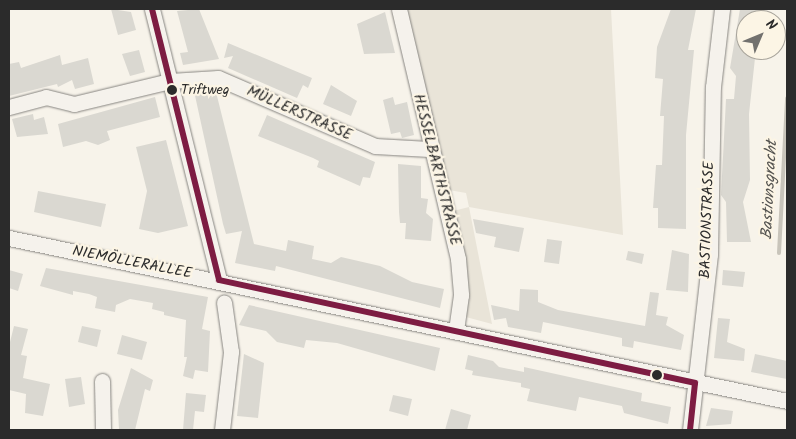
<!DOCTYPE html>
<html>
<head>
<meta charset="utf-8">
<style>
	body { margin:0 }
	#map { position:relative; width:796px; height:439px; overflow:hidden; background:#f7f3ea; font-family:Kalam,sans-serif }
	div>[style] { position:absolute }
	.green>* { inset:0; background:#e9e4d8 }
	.stream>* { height:4px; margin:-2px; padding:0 2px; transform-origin:2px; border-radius:2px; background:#c8c4ba }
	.building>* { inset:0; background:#dad8d1 }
	.roads { filter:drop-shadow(0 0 1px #878581) drop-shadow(0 0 1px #878581) }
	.minor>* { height:15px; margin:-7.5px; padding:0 7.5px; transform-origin:7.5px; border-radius:7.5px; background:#f5f2ec }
	.bus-1>* { height:6px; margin:-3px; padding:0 3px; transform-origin:3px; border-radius:3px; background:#7d1c42 }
	.dots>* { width:14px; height:14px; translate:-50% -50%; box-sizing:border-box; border:2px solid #fcf5e5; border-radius:50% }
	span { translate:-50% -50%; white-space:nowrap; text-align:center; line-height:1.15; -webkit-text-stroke:4.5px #fcf5e5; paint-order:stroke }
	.bus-label { font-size:14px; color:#2b2b2b }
	.left { translate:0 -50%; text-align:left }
	.street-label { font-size:15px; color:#2b2b2b }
	.water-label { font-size:16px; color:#545350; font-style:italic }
	.frame { position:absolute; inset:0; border:10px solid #2b2b2b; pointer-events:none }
	.north { position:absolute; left:736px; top:10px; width:50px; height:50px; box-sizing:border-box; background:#fcf5e5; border:1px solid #a8a49b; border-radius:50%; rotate:45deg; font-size:14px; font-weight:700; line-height:20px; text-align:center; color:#2b2b2b }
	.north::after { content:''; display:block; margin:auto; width:18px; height:22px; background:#72716e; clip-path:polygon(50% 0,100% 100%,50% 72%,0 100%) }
</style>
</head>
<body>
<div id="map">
	<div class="green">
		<div style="clip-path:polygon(405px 9px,611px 9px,623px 235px,469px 207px,492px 324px,466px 317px,467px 275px,453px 211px,469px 207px,466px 193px,449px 190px)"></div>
	</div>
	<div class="stream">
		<div style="left:779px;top:253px;width:155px;rotate:-87deg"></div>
	</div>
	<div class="building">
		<div style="clip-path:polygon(111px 9px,131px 12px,136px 30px,118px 35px)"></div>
		<div style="clip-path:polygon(199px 9px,219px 59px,183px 65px,180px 53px,188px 52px,177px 11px)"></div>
		<div style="clip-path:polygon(671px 9px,696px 9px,688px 50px,694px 50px,686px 135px,686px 229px,658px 228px,658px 208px,653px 208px,656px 165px,662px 165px,664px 116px,660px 116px,663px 79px,655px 78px,657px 47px)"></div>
		<div style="clip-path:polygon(740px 9px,765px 9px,763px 20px,746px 20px,746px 50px,754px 50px,755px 58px,749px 114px,750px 180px,743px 202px,751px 242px,727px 242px,726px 202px,721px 195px,726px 99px,734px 99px,736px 76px,730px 68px)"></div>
		<div style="clip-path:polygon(385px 12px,395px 53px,364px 54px,357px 24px)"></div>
		<div style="clip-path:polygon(228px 43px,312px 78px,308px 88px,303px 85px,297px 98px,228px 68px,233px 56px,224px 58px)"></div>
		<div style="clip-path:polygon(139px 50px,145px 72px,130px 76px,122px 54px)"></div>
		<div style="clip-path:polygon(60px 55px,62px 65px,88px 58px,94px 84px,75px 89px,72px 80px,58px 87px,57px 84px,9px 96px,9px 64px,19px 62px,21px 68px)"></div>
		<div style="clip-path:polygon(331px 85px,357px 101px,351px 116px,323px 104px)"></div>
		<div style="clip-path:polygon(206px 88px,209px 93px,216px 92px,254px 244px,286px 251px,288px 240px,314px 246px,312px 259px,331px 263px,341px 257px,380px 266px,412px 282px,444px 289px,440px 308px,276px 266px,275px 271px,235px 263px,242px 231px,226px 234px,223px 224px,194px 91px)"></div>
		<div style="clip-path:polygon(155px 97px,160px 117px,107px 131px,110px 140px,98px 145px,86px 141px,63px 147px,58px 124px)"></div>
		<div style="clip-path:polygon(393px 97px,395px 105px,407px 102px,414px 135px,402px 138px,400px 132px,391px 134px,383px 100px)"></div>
		<div style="clip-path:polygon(33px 114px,34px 120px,44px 117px,48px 134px,17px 137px,12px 119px)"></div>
		<div style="clip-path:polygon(267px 115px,375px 162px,370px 178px,363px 177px,360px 186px,317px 167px,319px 161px,313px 158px,258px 136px)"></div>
		<div style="clip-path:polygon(166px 140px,188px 226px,158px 233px,139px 229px,147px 191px,136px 147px)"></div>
		<div style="clip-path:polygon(398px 164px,421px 166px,421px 198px,428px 199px,426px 213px,433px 219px,431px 241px,405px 239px,406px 223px,400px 223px,399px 212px)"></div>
		<div style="clip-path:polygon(38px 191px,106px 204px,101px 227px,34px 212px)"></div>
		<div style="clip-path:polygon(473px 219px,524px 228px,519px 252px,494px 247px,496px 237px,476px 233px)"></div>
		<div style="clip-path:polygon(547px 239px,562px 241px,559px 264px,544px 262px)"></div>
		<div style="clip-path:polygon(672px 250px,689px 254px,688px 292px,666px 290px)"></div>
		<div style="clip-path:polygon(628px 251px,644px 254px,642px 264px,626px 260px)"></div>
		<div style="clip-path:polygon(46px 268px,208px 297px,202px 329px,210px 331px,208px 372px,195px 370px,193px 379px,183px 376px,187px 357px,184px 357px,186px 320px,164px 315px,164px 312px,152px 309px,153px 303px,130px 299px,116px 305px,115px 312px,95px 308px,97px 297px,89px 294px,73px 291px,73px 295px,40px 286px)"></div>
		<div style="clip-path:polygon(9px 270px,23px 274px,18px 291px,9px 288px)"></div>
		<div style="clip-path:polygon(723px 270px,745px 272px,743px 287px,722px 285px)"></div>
		<div style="clip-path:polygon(520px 289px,538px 290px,538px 302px,558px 310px,645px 326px,650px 292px,659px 293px,656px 315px,668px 317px,666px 325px,684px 335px,681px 350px,634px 341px,633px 348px,622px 346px,622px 338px,543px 322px,541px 333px,508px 327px,506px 318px,494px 320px,491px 305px,519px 311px)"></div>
		<div style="clip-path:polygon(249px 305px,440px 348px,435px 371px,337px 343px,306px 340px,304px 348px,277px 342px,266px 331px,239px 325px)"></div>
		<div style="clip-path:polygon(718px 318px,730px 319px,727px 342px,745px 349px,744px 361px,714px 358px)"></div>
		<div style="clip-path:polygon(14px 326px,28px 329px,21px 355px,27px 356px,23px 378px,50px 384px,43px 416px,25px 413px,26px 394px,9px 390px,9px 346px)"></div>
		<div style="clip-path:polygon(82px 326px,101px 330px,97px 347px,78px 342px)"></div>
		<div style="clip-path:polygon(122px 335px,147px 342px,142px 360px,117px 354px)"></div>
		<div style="clip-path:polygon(244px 354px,264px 363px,258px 418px,237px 416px)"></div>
		<div style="clip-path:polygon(755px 354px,787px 361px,787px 379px,751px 372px)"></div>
		<div style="clip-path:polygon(468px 355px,493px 361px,499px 367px,524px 372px,524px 367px,642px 393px,641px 401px,671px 407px,668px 424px,624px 413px,622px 406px,579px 397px,576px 411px,527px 401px,530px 389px,521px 387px,521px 383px,472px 375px,473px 371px,465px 369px)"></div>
		<div style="clip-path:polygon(131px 368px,153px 380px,150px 391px,145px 389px,135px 430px,119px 430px,118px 410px)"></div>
		<div style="clip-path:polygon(81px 377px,85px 404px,69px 407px,65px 379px)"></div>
		<div style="clip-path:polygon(186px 393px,206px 395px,204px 412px,195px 411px,193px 430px,183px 430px)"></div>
		<div style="clip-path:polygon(393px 395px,412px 399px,408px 416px,389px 411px)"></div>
		<div style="clip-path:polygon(711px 408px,733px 411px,731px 424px,706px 426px)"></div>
		<div style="clip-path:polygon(451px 409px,471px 415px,467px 430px,445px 430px)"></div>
	</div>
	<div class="roads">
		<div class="minor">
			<div style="left:152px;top:9px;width:279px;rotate:76.1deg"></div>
			<div style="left:399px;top:9px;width:257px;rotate:76.7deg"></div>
			<div style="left:458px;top:259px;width:36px;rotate:85deg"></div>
			<div style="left:461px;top:295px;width:37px;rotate:98deg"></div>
			<div style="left:9px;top:107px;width:38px;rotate:-15deg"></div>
			<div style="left:46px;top:97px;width:29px;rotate:14deg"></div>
			<div style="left:74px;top:104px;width:99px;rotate:-13.5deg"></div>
			<div style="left:170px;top:81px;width:48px;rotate:-3.6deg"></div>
			<div style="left:218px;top:78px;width:171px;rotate:23.4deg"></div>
			<div style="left:375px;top:146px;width:54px;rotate:3.2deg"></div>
			<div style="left:9px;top:238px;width:795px;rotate:11.83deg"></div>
			<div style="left:102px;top:381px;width:49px;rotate:88.8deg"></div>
			<div style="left:222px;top:430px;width:79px;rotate:-83.4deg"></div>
			<div style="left:231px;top:352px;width:50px;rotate:-98deg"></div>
			<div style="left:690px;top:430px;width:177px;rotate:-83.5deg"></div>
			<div style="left:710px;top:254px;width:167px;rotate:-89deg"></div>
			<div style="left:713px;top:87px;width:79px;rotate:-83.4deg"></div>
		</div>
	</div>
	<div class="bus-1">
		<div style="left:152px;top:9px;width:279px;rotate:76.1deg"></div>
		<div style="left:219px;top:280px;width:487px;rotate:12.2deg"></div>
		<div style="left:690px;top:430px;width:47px;rotate:-83.9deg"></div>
	</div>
	<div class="dots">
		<div style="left:172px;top:90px;background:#2b2b2b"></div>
		<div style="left:657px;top:375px;background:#2b2b2b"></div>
	</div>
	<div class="bus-label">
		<span class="left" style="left:181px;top:90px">Triftweg</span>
	</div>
	<div class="street-label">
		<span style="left:299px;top:114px;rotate:24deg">MÜLLERSTRASSE</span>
		<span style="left:436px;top:170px;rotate:76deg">HESSELBARTHSTRASSE</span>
		<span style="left:708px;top:220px;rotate:-88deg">BASTIONSTRASSE</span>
		<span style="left:132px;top:263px;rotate:11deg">NIEMÖLLERALLEE</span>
	</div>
	<div class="water-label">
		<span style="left:770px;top:190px;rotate:-87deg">Bastionsgracht</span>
	</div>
	<div class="frame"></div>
	<div class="north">N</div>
</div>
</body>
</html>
